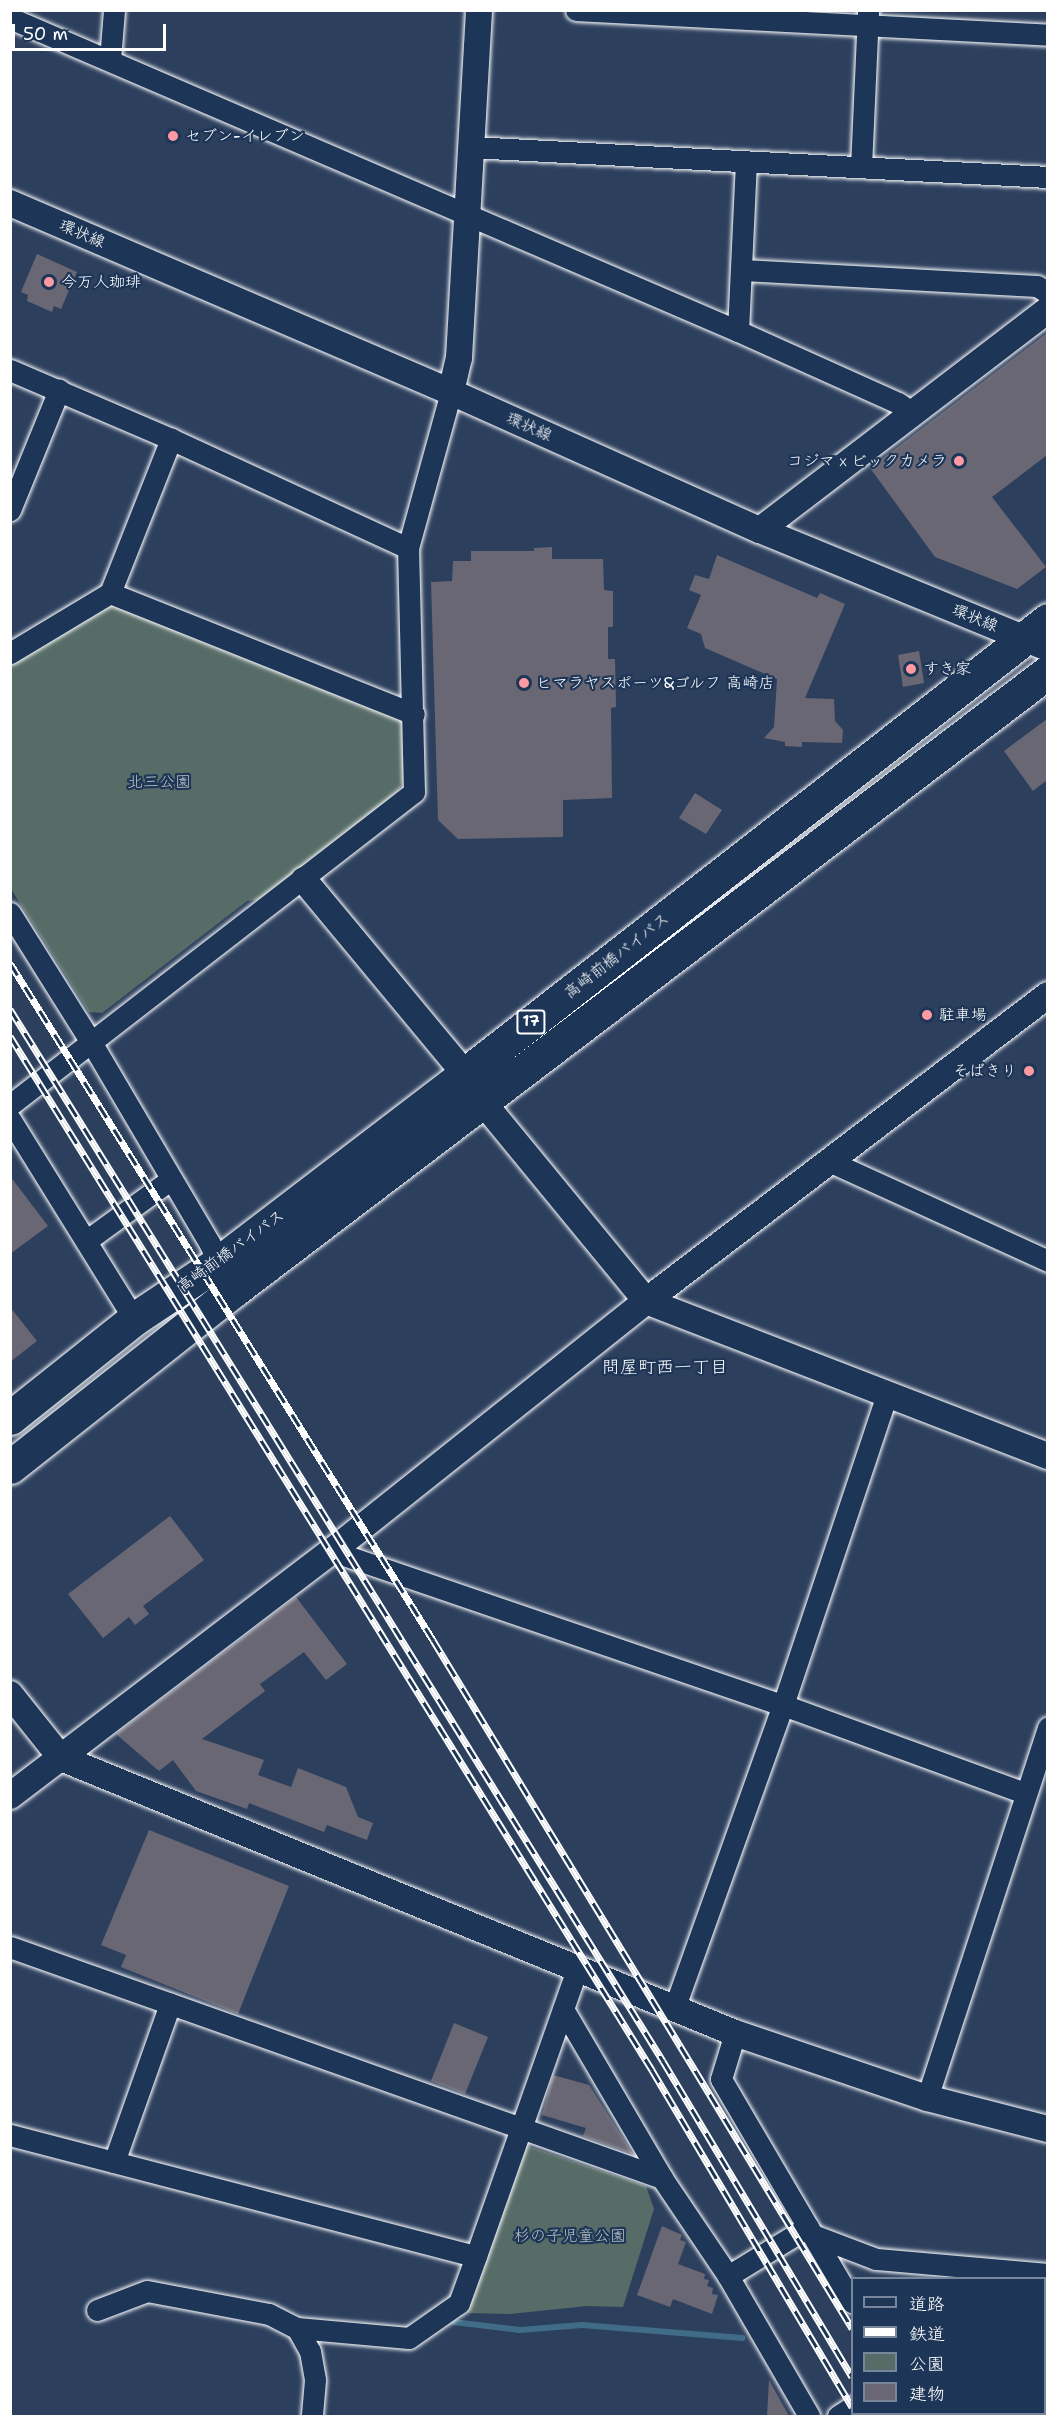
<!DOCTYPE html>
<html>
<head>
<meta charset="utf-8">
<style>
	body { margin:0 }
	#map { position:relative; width:1058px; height:2427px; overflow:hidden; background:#2c3f5d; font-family:"Shantell Sans","Klee One",sans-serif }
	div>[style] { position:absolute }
	.green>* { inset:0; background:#576c67 }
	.stream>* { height:6px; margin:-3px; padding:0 3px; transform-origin:3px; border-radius:3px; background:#416c88 }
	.building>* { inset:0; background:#6a6775 }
	.roads { filter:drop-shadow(0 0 2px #fff) drop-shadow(0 0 2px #fff) }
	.minor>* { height:21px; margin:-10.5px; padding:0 10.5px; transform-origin:10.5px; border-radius:10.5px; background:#1d3557 }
	.tertiary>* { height:26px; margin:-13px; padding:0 13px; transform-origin:13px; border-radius:13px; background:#1d3557 }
	.trunk>* { height:33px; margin:-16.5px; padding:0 16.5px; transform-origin:16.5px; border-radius:16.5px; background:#1d3557 }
	.rail>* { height:7px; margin-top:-3.5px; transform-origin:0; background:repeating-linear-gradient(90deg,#1d3557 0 14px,#fff 0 28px); box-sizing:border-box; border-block:2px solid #fff }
	.dots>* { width:16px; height:16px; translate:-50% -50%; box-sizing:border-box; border:3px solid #1d3557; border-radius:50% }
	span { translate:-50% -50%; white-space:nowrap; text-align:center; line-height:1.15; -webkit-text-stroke:4.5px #1d3557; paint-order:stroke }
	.shield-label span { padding:2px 4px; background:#1d3557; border:2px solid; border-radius:4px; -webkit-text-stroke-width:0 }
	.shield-label { font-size:15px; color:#fff; font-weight:700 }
	.poi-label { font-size:16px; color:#fff }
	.left { translate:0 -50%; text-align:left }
	.right { translate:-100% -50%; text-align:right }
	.street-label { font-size:16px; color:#fff }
	.park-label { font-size:16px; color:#bcc4c2 }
	.neighbourhood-label { font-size:18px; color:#fff }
	.frame { position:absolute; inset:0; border:12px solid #fff; pointer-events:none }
	.legend { position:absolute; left:851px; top:2277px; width:195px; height:138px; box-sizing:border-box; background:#1d3557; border:2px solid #77869a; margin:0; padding:8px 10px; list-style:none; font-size:18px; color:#fff }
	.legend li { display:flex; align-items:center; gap:12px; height:30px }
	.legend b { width:30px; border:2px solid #77869a }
	.scale { position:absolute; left:12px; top:24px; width:154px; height:27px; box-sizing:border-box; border:3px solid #fff; border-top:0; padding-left:8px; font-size:18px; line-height:21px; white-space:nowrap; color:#fff; -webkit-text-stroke:4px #1d3557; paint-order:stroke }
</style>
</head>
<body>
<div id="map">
	<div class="green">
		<div style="clip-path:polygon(116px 605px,400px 719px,405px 730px,406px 775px,399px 789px,387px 802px,259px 900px,247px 901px,102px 1013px,89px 1012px,11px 889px,11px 664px,102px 606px)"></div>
		<div style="clip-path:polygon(525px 2145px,646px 2186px,654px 2209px,623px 2307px,587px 2306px,510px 2314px,467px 2313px)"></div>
	</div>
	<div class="stream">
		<div style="left:453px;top:2322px;width:67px;rotate:6.8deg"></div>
		<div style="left:520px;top:2330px;width:62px;rotate:-4.6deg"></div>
		<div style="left:582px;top:2325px;width:161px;rotate:4.6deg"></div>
	</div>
	<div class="building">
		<div style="clip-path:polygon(37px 254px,77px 272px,61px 309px,54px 306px,52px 312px,27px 301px,28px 295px,21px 292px)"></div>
		<div style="clip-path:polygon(1047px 333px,1047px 455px,992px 497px,1046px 567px,1017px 589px,935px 557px,870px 468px)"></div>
		<div style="clip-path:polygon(552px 547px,552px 559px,603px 559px,604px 590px,613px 591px,613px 627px,608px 627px,608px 659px,615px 659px,616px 707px,611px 708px,612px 798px,563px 800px,563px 837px,458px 839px,438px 820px,431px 582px,452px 581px,453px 561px,471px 561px,471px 551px,534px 551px,534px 548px)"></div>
		<div style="clip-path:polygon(717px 555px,817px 598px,820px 593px,845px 604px,805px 698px,834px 699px,835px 721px,843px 730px,842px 743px,802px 742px,802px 747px,785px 746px,785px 742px,764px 738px,774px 727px,777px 679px,705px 648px,701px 634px,687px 628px,701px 595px,689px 590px,695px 575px,709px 579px)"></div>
		<div style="clip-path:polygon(919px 651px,924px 683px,903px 687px,898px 655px)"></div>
		<div style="clip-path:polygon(1047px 719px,1047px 780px,1033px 791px,1004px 751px)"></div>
		<div style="clip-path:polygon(695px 793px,722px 810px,706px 834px,679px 818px)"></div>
		<div style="clip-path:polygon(10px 1176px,48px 1226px,10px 1254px)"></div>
		<div style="clip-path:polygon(10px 1307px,37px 1341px,10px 1362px)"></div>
		<div style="clip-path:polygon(170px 1516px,204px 1560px,143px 1606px,149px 1614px,135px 1625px,129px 1617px,103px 1638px,68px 1594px)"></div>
		<div style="clip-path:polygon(296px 1597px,347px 1664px,326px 1680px,304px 1652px,260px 1684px,265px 1691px,202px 1739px,264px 1760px,258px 1775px,291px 1787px,298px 1768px,346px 1787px,358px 1817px,373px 1823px,367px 1840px,327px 1825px,324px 1832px,249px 1803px,247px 1809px,196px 1791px,173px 1760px,159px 1771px,116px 1734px)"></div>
		<div style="clip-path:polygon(149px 1830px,289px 1886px,238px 2014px,121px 1967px,126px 1955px,101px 1945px)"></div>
		<div style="clip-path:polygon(454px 2023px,488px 2037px,465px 2094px,431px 2081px)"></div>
		<div style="clip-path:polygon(553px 2075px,589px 2085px,633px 2154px,583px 2136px,586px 2128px,542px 2115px)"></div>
		<div style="clip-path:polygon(662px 2226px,682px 2235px,680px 2240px,686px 2242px,678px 2264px,705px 2274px,704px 2279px,709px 2280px,707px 2286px,713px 2288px,712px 2294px,718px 2295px,712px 2314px,673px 2299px,670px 2307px,637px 2295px)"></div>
		<div style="clip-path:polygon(769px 2380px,789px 2416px,767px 2416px)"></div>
	</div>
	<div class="roads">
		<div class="minor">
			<div style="left:576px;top:10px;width:473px;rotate:3deg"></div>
			<div style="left:10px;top:18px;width:792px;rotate:23.27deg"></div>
			<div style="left:738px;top:331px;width:175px;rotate:24.2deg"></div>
			<div style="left:898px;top:403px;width:18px;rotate:34deg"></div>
			<div style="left:110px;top:60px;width:50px;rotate:-85.4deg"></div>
			<div style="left:470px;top:147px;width:579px;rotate:2.97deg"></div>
			<div style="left:861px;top:167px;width:157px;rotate:-87.4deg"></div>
			<div style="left:743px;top:270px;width:294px;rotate:3.1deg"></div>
			<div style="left:1037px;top:286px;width:13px;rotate:32deg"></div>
			<div style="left:738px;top:331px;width:169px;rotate:-87.3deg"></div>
			<div style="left:10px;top:370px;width:175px;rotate:23.2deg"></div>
			<div style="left:171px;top:439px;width:261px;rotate:24.7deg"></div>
			<div style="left:10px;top:510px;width:130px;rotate:-67.8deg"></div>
			<div style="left:110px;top:593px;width:327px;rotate:21.7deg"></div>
			<div style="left:10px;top:653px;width:117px;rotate:-31deg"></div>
			<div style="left:110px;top:593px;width:166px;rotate:-68.4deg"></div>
			<div style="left:10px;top:913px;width:152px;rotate:57.9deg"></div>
			<div style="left:91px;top:1042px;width:234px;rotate:59.5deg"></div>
			<div style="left:210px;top:1244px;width:21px;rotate:67deg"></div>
			<div style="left:10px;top:1105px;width:511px;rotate:-37.77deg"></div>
			<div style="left:414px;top:792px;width:244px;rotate:-91.4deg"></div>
			<div style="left:408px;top:548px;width:162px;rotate:-74.6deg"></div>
			<div style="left:10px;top:1119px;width:235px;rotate:58.2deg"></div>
			<div style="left:831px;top:1162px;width:239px;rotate:24.5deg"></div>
			<div style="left:86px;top:1241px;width:104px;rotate:-36deg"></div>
			<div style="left:332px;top:1551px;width:477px;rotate:18.9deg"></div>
			<div style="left:783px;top:1705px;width:258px;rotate:20deg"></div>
			<div style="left:10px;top:1947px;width:692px;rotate:19.51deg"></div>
			<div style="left:563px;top:2009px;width:196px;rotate:59.6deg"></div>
			<div style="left:662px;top:2178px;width:118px;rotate:56deg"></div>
			<div style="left:728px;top:2276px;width:162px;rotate:59.9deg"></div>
			<div style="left:674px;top:2009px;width:323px;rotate:-70.3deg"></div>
			<div style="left:783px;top:1705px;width:328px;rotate:-71.5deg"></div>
			<div style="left:735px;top:2033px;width:48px;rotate:106.9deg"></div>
			<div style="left:721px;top:2079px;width:259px;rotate:59.6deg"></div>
			<div style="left:927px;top:2098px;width:390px;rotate:-71.9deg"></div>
			<div style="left:10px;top:2135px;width:481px;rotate:14.6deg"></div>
			<div style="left:476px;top:2256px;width:304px;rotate:-70.6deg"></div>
			<div style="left:114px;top:2162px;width:168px;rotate:-70.5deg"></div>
			<div style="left:813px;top:2235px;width:67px;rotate:20.9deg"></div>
			<div style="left:876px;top:2259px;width:173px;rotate:5deg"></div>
			<div style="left:728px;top:2276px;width:94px;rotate:-31.5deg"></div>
			<div style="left:97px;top:2310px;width:53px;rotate:-20.8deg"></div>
			<div style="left:147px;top:2291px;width:124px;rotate:10.7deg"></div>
			<div style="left:269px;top:2314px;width:31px;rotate:27deg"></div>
			<div style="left:297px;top:2328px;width:26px;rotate:61deg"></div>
			<div style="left:310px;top:2351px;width:29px;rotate:80deg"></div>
			<div style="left:315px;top:2380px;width:36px;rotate:95deg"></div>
			<div style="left:297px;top:2328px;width:112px;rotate:5.1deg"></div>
			<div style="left:409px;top:2338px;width:61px;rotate:-35deg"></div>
			<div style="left:459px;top:2303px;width:50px;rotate:-70.1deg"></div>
			<div style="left:919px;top:2414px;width:2px;rotate:63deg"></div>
			<div style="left:838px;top:2416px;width:17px;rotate:-33deg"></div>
		</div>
		<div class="tertiary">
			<div style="left:10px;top:203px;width:480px;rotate:23.2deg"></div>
			<div style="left:451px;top:392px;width:338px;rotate:24.1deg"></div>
			<div style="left:760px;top:530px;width:311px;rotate:22.3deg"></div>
			<div style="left:451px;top:392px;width:35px;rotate:-77deg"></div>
			<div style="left:459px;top:358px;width:349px;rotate:-86.7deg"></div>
			<div style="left:760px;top:530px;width:362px;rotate:-37.4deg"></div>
			<div style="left:304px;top:880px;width:252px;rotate:50.3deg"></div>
			<div style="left:482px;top:1101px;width:259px;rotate:50.6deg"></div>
			<div style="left:646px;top:1301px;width:431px;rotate:21.1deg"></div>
			<div style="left:10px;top:1694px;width:82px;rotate:51.4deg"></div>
			<div style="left:61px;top:1758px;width:728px;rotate:22.2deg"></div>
			<div style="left:735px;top:2033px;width:203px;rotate:18.7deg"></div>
			<div style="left:927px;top:2098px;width:125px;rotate:14.4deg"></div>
			<div style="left:10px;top:1796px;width:405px;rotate:-37.3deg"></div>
			<div style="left:332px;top:1551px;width:401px;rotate:-38.5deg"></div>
			<div style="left:646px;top:1301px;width:505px;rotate:-37.28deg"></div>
		</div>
		<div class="trunk">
			<div style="left:10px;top:1418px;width:159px;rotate:-38.6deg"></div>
			<div style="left:134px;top:1319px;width:101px;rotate:-33.7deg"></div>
			<div style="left:218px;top:1263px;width:311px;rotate:-37.4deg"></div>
			<div style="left:465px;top:1074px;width:739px;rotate:-37.91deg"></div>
			<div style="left:10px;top:1467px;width:284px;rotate:-38.3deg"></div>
			<div style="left:233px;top:1291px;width:1023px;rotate:-37.22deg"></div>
		</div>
	</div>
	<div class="rail">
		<div style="left:10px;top:963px;width:798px;rotate:58deg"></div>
		<div style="left:433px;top:1640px;width:806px;rotate:58.66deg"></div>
		<div style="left:10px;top:1009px;width:1238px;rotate:58.17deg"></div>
		<div style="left:663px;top:2061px;width:368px;rotate:59.1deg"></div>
		<div style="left:10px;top:1036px;width:1217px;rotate:58.16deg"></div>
		<div style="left:652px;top:2070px;width:392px;rotate:59.3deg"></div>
		<div style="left:874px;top:2414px;width:3px;rotate:45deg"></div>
		<div style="left:904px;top:2414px;width:3px;rotate:45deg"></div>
	</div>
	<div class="dots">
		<div style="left:173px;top:136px;background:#ff9aa2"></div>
		<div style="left:49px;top:282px;background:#ff9aa2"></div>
		<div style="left:959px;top:461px;background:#ff9aa2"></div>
		<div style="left:911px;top:669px;background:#ff9aa2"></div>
		<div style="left:524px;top:683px;background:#ff9aa2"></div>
		<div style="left:927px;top:1015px;background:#ff9aa2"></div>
		<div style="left:1029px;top:1071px;background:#ff9aa2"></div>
	</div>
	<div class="shield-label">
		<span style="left:531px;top:1022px">17</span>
	</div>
	<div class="poi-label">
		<span class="left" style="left:185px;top:136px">セブン-イレブン</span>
		<span class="left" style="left:61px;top:282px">今万人珈琲</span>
		<span class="right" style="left:947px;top:461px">コジマｘビックカメラ</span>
		<span class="left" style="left:923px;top:669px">すき家</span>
		<span class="left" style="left:536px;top:683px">ヒマラヤスポーツ&amp;ゴルフ 高崎店</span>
		<span class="left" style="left:939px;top:1015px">駐車場</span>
		<span class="right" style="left:1017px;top:1071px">そばきり</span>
	</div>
	<div class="street-label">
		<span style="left:82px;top:234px;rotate:23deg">環状線</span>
		<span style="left:529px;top:427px;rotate:24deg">環状線</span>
		<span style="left:975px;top:618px;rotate:22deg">環状線</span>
		<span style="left:617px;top:956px;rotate:-38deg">高崎前橋バイパス</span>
		<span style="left:231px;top:1251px;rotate:-36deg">高崎前橋バイパス</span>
	</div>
	<div class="park-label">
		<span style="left:159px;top:782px">北三公園</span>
		<span style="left:570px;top:2236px">杉の子児童公園</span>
	</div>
	<div class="neighbourhood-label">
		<span style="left:665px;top:1367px">問屋町西一丁目</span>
	</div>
	<div class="frame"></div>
	<ul class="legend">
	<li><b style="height:8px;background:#1d3557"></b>道路</li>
	<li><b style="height:8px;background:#fff"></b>鉄道</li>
	<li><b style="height:16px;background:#576c67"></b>公園</li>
	<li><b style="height:16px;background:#6a6775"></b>建物</li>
	</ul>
	<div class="scale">50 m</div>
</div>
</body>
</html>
